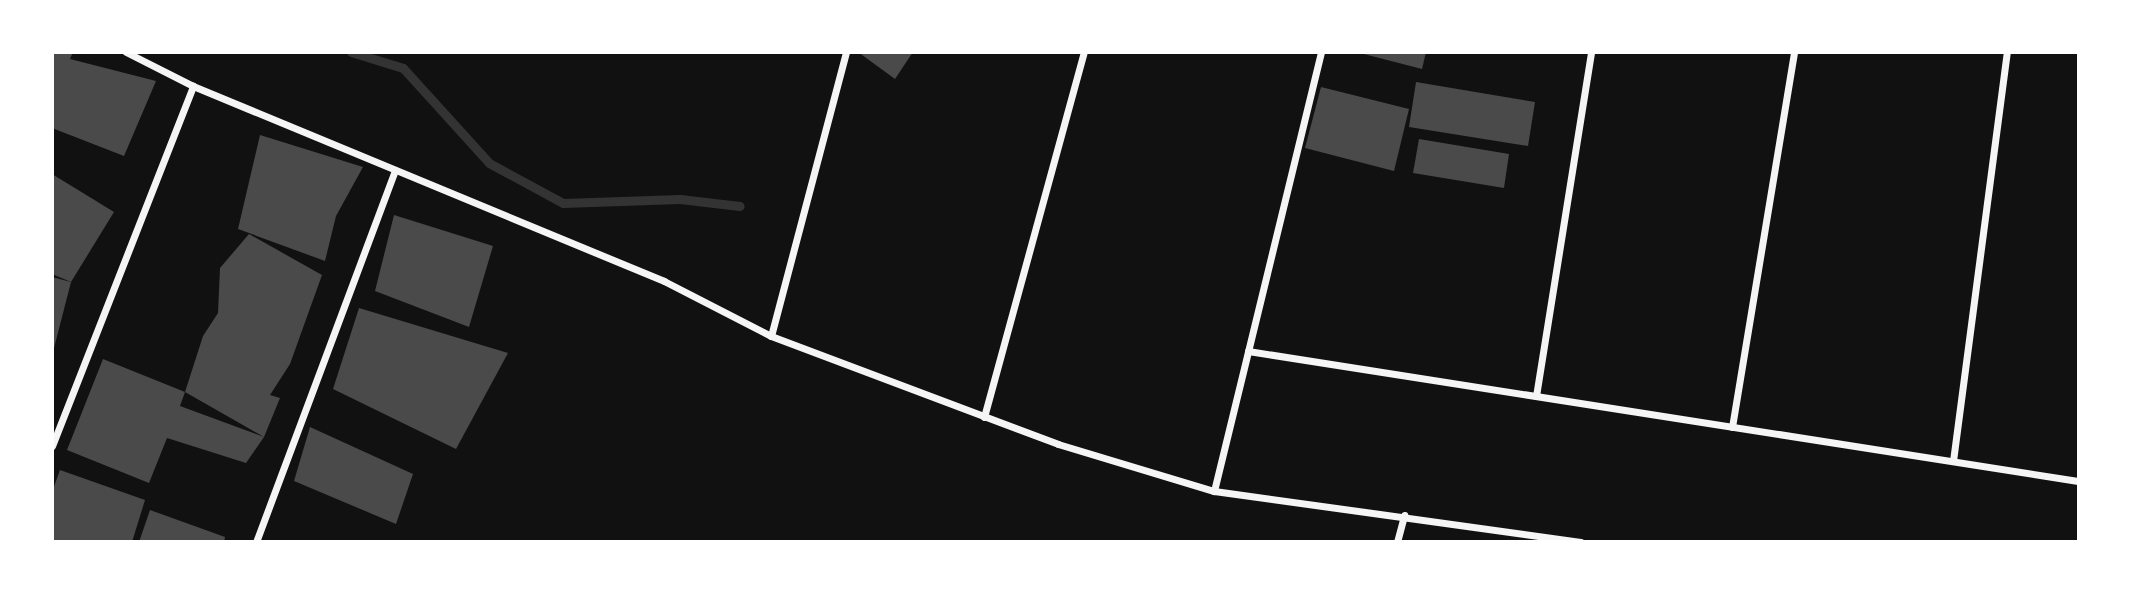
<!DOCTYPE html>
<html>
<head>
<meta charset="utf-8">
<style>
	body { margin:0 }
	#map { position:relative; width:2131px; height:594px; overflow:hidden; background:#111; font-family:Lora,serif }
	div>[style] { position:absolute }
	.stream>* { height:9px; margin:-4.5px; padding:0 4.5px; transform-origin:4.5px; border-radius:4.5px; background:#333 }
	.building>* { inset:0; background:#4a4a4a }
	.minor>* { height:7px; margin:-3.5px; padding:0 3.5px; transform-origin:3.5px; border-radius:3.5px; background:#f5f5f5 }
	span { translate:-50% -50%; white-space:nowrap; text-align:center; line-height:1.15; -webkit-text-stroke:6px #fff; paint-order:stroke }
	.frame { position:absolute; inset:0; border:54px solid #fff; pointer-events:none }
</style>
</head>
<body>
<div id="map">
	<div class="stream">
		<div style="left:351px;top:52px;width:54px;rotate:17.1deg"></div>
		<div style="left:403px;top:68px;width:128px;rotate:47.8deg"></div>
		<div style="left:489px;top:163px;width:84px;rotate:28.4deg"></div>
		<div style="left:563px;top:203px;width:117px;rotate:-2deg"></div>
		<div style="left:680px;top:199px;width:60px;rotate:6.7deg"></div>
	</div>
	<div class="building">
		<div style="clip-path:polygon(52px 52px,73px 52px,70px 59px,156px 81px,124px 156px,52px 128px)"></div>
		<div style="clip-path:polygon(858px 52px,913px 52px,895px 79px)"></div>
		<div style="clip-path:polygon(1356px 52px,1426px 52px,1422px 69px)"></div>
		<div style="clip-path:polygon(1416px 82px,1535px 102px,1528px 146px,1409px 127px)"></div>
		<div style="clip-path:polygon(1321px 87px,1409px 109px,1394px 171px,1305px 148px)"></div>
		<div style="clip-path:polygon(260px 135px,363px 167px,336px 216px,325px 261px,238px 229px)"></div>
		<div style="clip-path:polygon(1419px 139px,1509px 154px,1504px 188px,1413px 173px)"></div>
		<div style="clip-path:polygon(52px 174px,114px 212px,71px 282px,52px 274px)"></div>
		<div style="clip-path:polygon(394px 215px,493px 246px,469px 327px,375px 291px)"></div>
		<div style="clip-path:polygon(249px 234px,322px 275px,290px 364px,270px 395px,280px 398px,264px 437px,246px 463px,167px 438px,149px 483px,67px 450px,103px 359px,185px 392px,180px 406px,264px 437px,185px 392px,203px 336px,218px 313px,220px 268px)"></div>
		<div style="clip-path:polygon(52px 277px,71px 282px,53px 352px,52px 352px)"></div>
		<div style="clip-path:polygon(359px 308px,508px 353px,456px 449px,333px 389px)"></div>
		<div style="clip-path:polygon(310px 427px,413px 474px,396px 524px,294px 481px)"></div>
		<div style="clip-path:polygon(60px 470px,145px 500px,132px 542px,52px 542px,52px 492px)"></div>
		<div style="clip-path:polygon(150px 510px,225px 537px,224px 542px,139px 542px)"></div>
	</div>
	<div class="minor">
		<div style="left:126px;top:52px;width:75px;rotate:26.9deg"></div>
		<div style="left:193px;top:86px;width:510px;rotate:22.49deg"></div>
		<div style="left:664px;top:281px;width:120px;rotate:27.2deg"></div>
		<div style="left:771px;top:336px;width:307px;rotate:20.6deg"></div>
		<div style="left:1058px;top:444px;width:163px;rotate:16.8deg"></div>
		<div style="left:1214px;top:491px;width:370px;rotate:7.9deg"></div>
		<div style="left:771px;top:336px;width:294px;rotate:-75.2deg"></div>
		<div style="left:1248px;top:351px;width:840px;rotate:8.9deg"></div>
		<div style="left:1536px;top:396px;width:348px;rotate:-80.9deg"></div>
		<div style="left:984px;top:417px;width:378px;rotate:-74.7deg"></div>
		<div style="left:1732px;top:427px;width:380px;rotate:-80.6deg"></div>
		<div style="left:52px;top:446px;width:387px;rotate:-68.6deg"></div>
		<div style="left:1953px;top:461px;width:413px;rotate:-82.5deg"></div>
		<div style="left:1214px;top:491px;width:452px;rotate:-76.3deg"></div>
		<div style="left:256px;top:542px;width:397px;rotate:-69.5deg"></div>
		<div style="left:1397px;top:542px;width:28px;rotate:-75deg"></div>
	</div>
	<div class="frame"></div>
</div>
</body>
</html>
